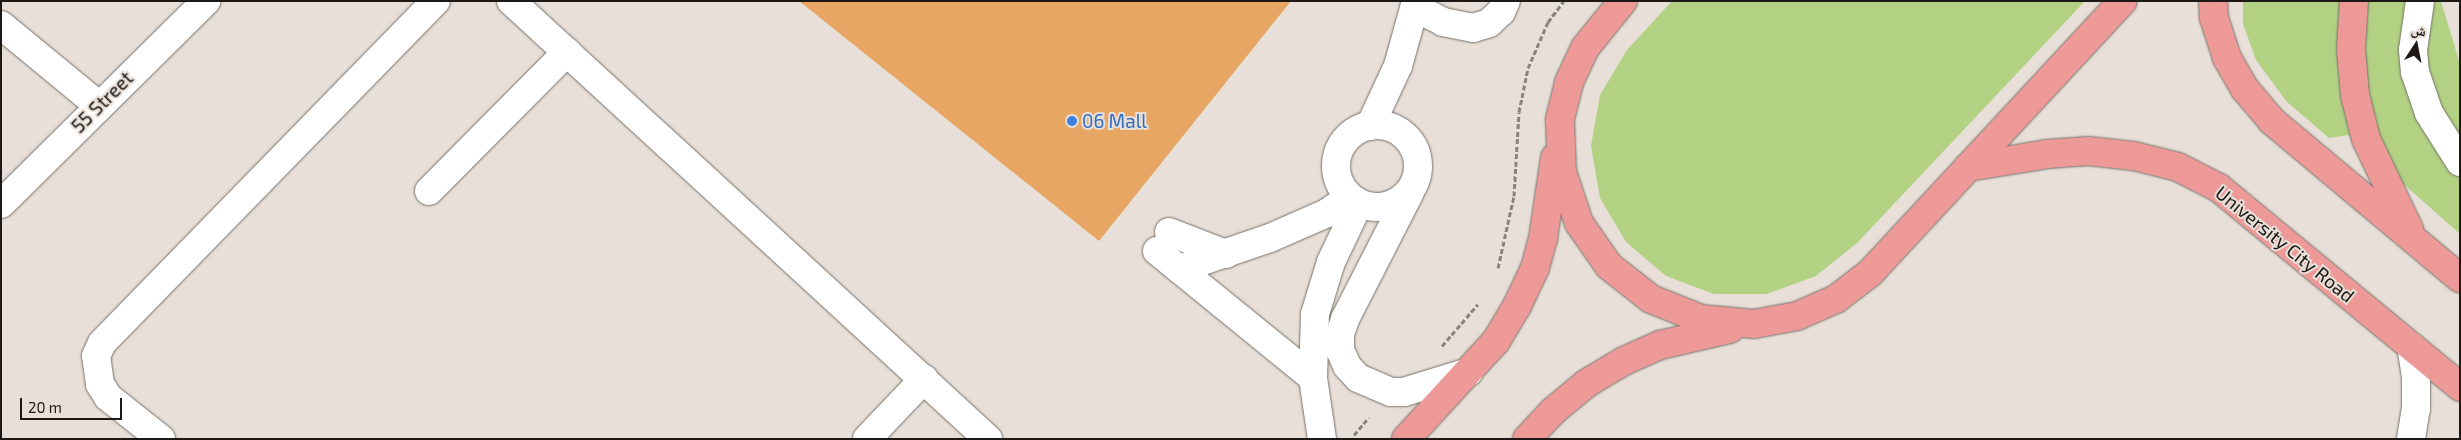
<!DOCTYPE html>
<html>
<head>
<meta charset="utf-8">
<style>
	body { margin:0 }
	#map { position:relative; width:2461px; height:440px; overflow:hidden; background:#e8e0d8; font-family:"Exo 2","Noto Naskh Arabic",sans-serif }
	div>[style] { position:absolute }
	.green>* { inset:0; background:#b2d182 }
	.building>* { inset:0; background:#e7a663 }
	.path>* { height:3px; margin-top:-1.5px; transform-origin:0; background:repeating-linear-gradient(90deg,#89837d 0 5px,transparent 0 7.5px) }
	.roads { filter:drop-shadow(0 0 1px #777069) drop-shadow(0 0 1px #777069) }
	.minor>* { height:28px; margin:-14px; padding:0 14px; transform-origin:14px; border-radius:14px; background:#fff }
	.minor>.ring { margin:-14px; padding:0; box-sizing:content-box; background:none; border:28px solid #fff; border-radius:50% }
	.major>* { height:28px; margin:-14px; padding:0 14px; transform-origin:14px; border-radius:14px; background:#ec9998 }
	.dots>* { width:14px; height:14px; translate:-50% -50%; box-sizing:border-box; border:2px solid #e8e0d8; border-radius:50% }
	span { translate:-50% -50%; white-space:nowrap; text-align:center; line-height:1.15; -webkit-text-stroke:4px #e8e0d8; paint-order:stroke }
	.street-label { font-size:19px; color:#1b1815 }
	.shop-label { font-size:19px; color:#366cbe }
	.left { translate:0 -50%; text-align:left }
	.frame { position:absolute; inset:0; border:2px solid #1b1815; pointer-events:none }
	.north { position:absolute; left:2391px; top:20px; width:50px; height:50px; -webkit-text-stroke:4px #e8e0d8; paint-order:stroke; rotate:11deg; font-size:14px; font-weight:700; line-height:20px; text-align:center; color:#1b1815 }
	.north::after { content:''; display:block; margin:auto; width:18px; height:22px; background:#1b1815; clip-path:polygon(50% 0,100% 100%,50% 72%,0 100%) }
	.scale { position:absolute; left:20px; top:398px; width:102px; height:22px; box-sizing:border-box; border:2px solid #1b1815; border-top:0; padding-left:6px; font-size:15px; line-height:18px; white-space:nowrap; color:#1b1815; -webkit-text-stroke:4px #e8e0d8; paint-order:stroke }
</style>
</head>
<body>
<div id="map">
	<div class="green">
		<div style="clip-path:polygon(1672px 1px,2085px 1px,1857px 243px,1816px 276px,1767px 294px,1714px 294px,1666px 276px,1626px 242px,1600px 198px,1591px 146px,1600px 95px,1627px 50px)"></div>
		<div style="clip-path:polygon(2243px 1px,2441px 1px,2460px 64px,2460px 234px,2348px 135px,2329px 138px,2286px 101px,2256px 60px,2243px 24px)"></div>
	</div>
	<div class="building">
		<div style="clip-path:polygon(799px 1px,1291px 1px,1099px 241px)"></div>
	</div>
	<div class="path">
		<div style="left:1498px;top:268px;width:74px;rotate:-77.5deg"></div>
		<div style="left:1514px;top:196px;width:84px;rotate:-86.6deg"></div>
		<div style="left:1519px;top:112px;width:45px;rotate:-78.4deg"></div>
		<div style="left:1528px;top:68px;width:50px;rotate:-66.5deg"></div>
		<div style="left:1548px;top:22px;width:26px;rotate:-53deg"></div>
		<div style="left:1442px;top:346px;width:55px;rotate:-49.4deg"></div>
		<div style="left:1354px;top:435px;width:23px;rotate:-50deg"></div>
	</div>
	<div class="roads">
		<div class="minor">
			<div style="left:511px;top:1px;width:648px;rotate:42.56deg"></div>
			<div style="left:2420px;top:1px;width:49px;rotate:98.1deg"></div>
			<div style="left:2413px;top:50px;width:22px;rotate:85deg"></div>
			<div style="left:2415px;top:72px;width:43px;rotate:71.1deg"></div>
			<div style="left:2429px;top:113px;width:58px;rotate:57.7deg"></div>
			<div style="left:1416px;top:8px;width:30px;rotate:27deg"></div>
			<div style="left:1443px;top:22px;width:31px;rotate:11deg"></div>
			<div style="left:1473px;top:28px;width:17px;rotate:-17deg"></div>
			<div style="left:1489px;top:23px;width:16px;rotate:-43deg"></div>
			<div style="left:1501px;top:12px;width:12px;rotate:-66deg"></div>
			<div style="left:1px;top:25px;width:126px;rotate:39.5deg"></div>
			<div class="ring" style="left:1336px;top:125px;width:54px;height:54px"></div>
			<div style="left:1370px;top:126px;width:66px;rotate:-65deg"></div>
			<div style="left:1398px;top:66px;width:67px;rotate:-74.5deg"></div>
			<div style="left:429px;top:191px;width:196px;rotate:-45.2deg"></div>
			<div style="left:1410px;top:192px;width:143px;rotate:117.1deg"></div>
			<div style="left:1345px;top:319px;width:16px;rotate:108deg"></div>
			<div style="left:1340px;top:334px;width:16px;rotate:90deg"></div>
			<div style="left:1340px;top:350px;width:17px;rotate:66deg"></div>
			<div style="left:1347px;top:366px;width:16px;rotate:47deg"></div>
			<div style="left:1358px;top:378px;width:36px;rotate:23deg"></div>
			<div style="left:1391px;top:392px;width:13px"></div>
			<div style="left:1404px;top:392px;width:68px;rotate:-17.1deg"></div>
			<div style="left:1px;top:204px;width:289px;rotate:-44.7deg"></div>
			<div style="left:1169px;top:232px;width:61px;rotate:21.1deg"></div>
			<div style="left:1157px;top:251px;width:201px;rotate:39.1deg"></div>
			<div style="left:1179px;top:269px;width:96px;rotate:-18.8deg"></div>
			<div style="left:1270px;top:238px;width:62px;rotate:-23.7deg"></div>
			<div style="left:1327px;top:213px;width:28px;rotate:-35deg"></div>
			<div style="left:161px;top:439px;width:68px;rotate:-141.6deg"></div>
			<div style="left:108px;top:397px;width:15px;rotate:-122deg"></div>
			<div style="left:100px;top:384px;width:28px;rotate:-98deg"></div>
			<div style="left:96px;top:356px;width:14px;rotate:-65deg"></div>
			<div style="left:102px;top:343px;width:478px;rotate:-45.7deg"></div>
			<div style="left:867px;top:439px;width:83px;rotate:-46.5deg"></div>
			<div style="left:1322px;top:439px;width:62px;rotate:-98.4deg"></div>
			<div style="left:1313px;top:378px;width:64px;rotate:-88.2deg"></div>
			<div style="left:1315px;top:314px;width:54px;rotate:-72.9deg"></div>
			<div style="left:1331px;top:262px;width:65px;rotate:-64.6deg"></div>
			<div style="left:2411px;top:439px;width:30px;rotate:-81deg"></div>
			<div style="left:2416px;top:409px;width:32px;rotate:-90deg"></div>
			<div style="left:2416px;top:377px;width:31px;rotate:-99deg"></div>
		</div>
		<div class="major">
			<div style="left:1623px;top:1px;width:60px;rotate:129deg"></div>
			<div style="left:1585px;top:48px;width:38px;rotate:115deg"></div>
			<div style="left:1569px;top:83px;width:38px;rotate:104deg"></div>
			<div style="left:1560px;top:120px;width:52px;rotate:87.8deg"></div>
			<div style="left:1562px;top:172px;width:54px;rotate:71.6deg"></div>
			<div style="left:1579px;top:223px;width:52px;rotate:55.1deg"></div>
			<div style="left:1609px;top:266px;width:53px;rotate:38.2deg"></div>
			<div style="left:1651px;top:299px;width:54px;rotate:21.8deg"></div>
			<div style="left:1701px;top:319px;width:53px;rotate:5.4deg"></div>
			<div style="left:1754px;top:324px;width:44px;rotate:-10.5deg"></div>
			<div style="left:1797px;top:316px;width:43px;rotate:-23.6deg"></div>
			<div style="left:1836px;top:299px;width:43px;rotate:-37.4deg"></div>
			<div style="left:1870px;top:273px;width:371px;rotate:-47.1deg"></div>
			<div style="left:2213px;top:1px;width:17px;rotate:87deg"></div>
			<div style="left:2214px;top:18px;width:42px;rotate:72deg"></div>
			<div style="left:2227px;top:58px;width:36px;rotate:60deg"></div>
			<div style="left:2245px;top:89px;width:42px;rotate:49.8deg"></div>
			<div style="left:2272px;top:121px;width:245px;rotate:39.9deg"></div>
			<div style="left:2354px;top:1px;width:48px;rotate:93.6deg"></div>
			<div style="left:2351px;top:49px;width:46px;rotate:85deg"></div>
			<div style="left:2355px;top:95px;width:45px;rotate:76deg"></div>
			<div style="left:2366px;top:139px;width:100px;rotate:64.5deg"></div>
			<div style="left:1968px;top:167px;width:80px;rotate:-9.3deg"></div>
			<div style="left:2047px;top:154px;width:41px;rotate:-4.2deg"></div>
			<div style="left:2088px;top:151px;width:46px;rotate:6.2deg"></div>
			<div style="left:2134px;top:156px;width:45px;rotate:14deg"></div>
			<div style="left:2178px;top:167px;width:46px;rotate:27.1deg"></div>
			<div style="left:2219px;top:188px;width:313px;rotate:39.5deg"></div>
			<div style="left:1406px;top:439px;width:133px;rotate:-47.4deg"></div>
			<div style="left:1496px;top:341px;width:41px;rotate:-59deg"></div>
			<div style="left:1517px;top:306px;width:42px;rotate:-64.7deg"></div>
			<div style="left:1535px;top:268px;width:30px;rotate:-75deg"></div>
			<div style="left:1543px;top:239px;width:82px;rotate:-81.6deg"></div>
			<div style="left:1527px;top:439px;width:37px;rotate:-47deg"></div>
			<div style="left:1552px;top:412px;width:45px;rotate:-39.6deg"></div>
			<div style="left:1587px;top:383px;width:43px;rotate:-30.7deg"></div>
			<div style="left:1624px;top:361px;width:39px;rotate:-24deg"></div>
			<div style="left:1660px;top:345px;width:72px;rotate:-12.9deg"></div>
		</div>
	</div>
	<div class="dots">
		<div style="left:1072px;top:121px;background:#3f7fe0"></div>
	</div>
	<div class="street-label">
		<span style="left:102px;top:102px;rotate:-45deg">55 Street</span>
		<span style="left:2285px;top:244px;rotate:39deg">University City Road</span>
	</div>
	<div class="shop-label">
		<span class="left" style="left:1082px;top:121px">06 Mall</span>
	</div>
	<div class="frame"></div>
	<div class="north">ش</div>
	<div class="scale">20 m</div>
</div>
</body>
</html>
